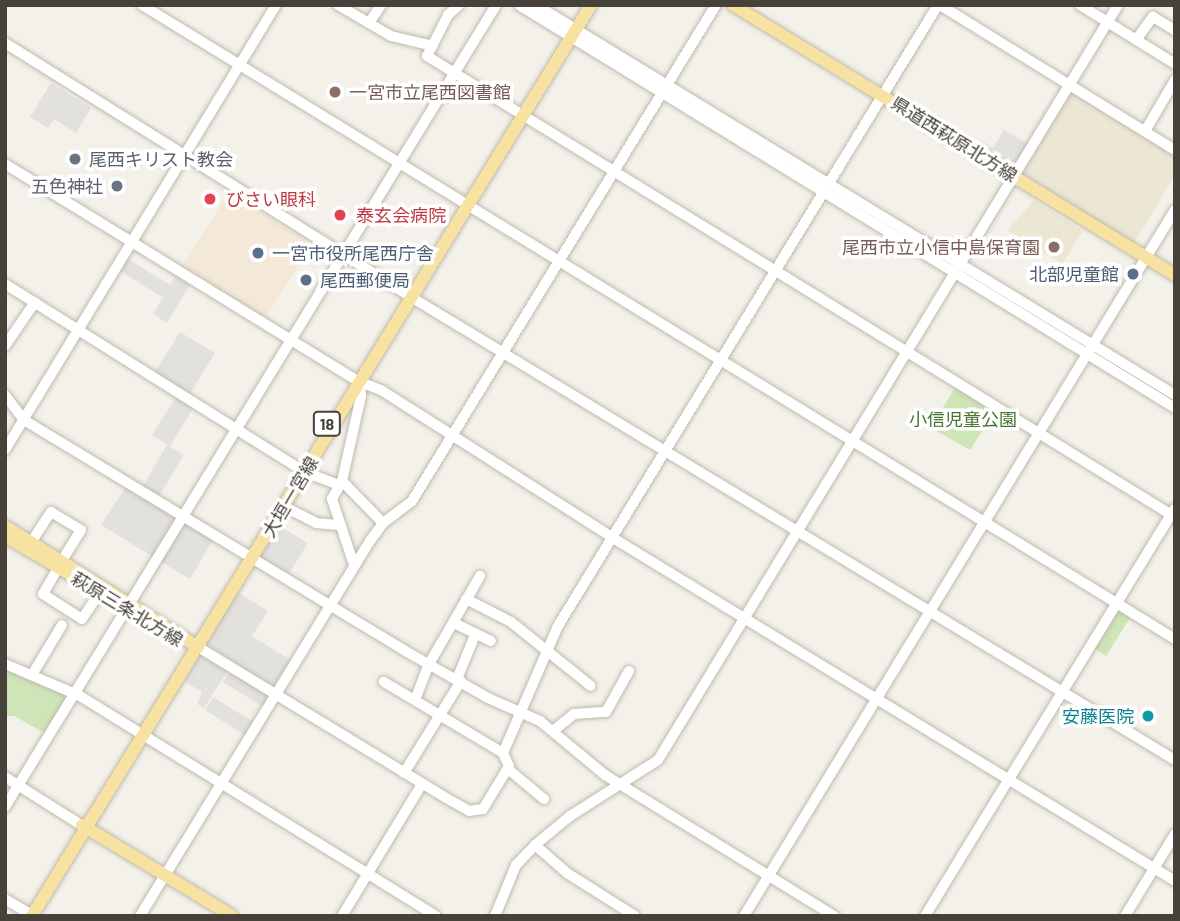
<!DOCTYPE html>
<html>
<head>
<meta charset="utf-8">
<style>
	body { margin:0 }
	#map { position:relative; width:1180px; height:921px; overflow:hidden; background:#f4f1ea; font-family:Barlow,"Noto Sans JP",sans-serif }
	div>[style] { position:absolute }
	.commercial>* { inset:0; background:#f4e9d8 }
	.education>* { inset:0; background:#ece7d5 }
	.green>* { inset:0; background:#cee5b7 }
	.parking>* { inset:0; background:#e3e1de }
	.roads { filter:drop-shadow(0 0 2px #bfbaad) drop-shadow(0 0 2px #bfbaad) }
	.minor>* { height:10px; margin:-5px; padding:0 5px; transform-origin:5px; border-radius:5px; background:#fff }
	.major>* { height:12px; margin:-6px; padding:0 6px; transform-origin:6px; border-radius:6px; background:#f7e2a1 }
	.dots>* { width:19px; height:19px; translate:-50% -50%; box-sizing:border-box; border:4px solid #fff; border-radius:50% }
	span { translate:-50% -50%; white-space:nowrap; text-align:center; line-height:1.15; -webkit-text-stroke:7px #fff; paint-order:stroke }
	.shield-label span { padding:2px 5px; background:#fff; border:2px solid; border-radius:5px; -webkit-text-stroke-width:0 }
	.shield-label { font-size:16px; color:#474239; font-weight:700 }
	.education-label { font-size:18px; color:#785e54 }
	.left { translate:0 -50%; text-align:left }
	.right { translate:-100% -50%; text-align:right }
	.street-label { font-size:18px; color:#474239 }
	.worship-label { font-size:18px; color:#5b616d }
	.health-label { font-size:18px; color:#be3a42 }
	.service-label { font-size:18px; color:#4e5e75 }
	.park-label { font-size:18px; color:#477630 }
	.culture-label { font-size:18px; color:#0d838f }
	.frame { position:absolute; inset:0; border:7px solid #474239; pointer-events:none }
</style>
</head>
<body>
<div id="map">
	<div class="commercial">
		<div style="clip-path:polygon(229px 192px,312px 244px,265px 319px,181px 269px)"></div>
	</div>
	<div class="education">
		<div style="clip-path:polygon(1071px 90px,1175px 154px,1175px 176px,1133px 244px,1020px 174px)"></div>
		<div style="clip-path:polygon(1034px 200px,1083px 231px,1062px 264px,1008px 230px)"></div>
	</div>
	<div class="green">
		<div style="clip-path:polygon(955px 387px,995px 411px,970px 450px,931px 428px)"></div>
		<div style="clip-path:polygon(1118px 608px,1131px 616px,1106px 656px,1093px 648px)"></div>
		<div style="clip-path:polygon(5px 666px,70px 696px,45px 733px,14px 716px,5px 716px)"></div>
	</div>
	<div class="parking">
		<div style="clip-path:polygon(51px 83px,91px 108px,76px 133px,54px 119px,48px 128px,30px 117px)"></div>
		<div style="clip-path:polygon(1004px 130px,1030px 145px,1010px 169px,974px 147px,979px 139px,993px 148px)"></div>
		<div style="clip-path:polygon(128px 259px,170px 285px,177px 274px,191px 283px,167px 323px,153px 314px,166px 292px,162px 297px,120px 271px)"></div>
		<div style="clip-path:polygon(180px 332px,215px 353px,189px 395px,154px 373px)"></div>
		<div style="clip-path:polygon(178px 394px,195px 405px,170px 446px,152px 435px)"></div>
		<div style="clip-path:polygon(167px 445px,184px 455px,159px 496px,143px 486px)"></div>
		<div style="clip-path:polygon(127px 485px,179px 521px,155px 558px,101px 525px)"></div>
		<div style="clip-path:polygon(186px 521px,214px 538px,190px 579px,158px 560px)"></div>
		<div style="clip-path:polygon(276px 524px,308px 543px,287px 577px,258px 559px)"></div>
		<div style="clip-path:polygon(236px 591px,268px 611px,252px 636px,293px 662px,276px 689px,204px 643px)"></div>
		<div style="clip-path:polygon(201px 654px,228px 670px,204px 708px,197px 704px,202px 692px,184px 681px)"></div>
		<div style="clip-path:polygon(231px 669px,271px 694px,265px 708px,223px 682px)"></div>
		<div style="clip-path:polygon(213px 697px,255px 723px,246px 736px,205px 710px)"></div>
	</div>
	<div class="roads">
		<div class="minor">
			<div style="left:142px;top:5px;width:1212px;rotate:31.54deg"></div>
			<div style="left:338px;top:5px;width:61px;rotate:30.3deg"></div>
			<div style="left:391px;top:36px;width:43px;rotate:13.4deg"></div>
			<div style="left:459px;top:5px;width:15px;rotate:138deg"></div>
			<div style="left:448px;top:15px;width:46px;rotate:117.1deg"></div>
			<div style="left:427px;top:56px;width:879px;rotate:31.65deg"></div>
			<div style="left:519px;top:5px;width:770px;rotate:31.56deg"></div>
			<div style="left:536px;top:5px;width:749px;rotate:31.4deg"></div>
			<div style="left:940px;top:5px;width:276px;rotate:31.7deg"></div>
			<div style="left:1080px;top:5px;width:112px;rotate:31.8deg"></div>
			<div style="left:369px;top:23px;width:22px;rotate:-56deg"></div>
			<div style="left:1136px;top:40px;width:29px;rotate:-54deg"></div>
			<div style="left:1153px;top:17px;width:26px;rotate:31deg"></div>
			<div style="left:5px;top:43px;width:473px;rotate:32deg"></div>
			<div style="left:406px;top:294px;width:899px;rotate:31.22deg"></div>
			<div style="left:1145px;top:131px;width:59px;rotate:-59.5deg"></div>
			<div style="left:5px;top:164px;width:417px;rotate:31.6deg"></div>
			<div style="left:5px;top:284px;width:354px;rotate:32.1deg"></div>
			<div style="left:305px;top:472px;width:36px;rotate:21deg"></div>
			<div style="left:5px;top:346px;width:53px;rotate:-55.7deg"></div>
			<div style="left:5px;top:395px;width:31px;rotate:53deg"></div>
			<div style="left:24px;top:420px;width:448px;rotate:31.2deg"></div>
			<div style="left:407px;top:652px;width:93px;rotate:29.6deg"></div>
			<div style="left:488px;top:698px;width:57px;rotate:23.9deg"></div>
			<div style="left:540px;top:721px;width:85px;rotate:39.7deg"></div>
			<div style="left:605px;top:775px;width:269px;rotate:31.6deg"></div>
			<div style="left:5px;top:450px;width:521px;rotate:-58.66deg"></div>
			<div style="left:342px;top:481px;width:59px;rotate:45.7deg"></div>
			<div style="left:283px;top:506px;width:37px;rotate:27deg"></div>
			<div style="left:316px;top:523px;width:22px;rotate:5deg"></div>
			<div style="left:32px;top:541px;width:35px;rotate:-57deg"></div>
			<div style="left:51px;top:512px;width:35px;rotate:31deg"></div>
			<div style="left:81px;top:530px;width:34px;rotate:122deg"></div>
			<div style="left:354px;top:565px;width:70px;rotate:-108.4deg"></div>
			<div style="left:332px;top:499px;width:21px;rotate:-61deg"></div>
			<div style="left:342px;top:481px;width:87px;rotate:-77.4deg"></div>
			<div style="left:361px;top:396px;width:14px;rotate:-94deg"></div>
			<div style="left:360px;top:382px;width:22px;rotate:21deg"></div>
			<div style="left:381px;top:390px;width:275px;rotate:32.5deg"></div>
			<div style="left:613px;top:538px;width:658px;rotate:31.4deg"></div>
			<div style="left:58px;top:568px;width:30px;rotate:120deg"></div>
			<div style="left:43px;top:594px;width:46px;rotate:32.7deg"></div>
			<div style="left:82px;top:619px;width:32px;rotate:-56deg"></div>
			<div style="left:466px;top:599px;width:51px;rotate:27.1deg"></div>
			<div style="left:511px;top:622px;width:102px;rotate:38.7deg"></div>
			<div style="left:454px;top:623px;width:41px;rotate:25.9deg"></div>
			<div style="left:198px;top:647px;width:290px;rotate:31.3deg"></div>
			<div style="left:446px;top:798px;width:26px;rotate:29deg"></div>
			<div style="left:469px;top:811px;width:14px;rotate:-8deg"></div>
			<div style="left:483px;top:809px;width:50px;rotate:-58.8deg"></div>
			<div style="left:509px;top:766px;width:14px;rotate:-115deg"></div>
			<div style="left:503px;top:753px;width:139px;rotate:-149.2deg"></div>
			<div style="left:5px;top:664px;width:82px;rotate:23.1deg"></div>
			<div style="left:80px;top:696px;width:418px;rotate:31.7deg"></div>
			<div style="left:32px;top:675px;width:58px;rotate:-59deg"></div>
			<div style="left:457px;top:679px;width:48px;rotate:-67.8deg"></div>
			<div style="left:415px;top:700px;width:39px;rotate:-69deg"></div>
			<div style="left:429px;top:664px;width:102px;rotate:-59.9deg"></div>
			<div style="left:553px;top:731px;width:27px;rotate:-39deg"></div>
			<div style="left:574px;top:714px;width:32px;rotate:-4deg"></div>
			<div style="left:606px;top:712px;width:47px;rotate:-60.7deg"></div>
			<div style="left:503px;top:753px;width:138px;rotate:-66.6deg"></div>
			<div style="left:558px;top:626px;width:728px;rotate:-58.54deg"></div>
			<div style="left:508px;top:769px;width:47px;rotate:39.8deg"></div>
			<div style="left:404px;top:773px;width:108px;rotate:-58.2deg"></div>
			<div style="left:5px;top:777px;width:90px;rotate:32.3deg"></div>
			<div style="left:5px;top:807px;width:940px;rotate:-58.52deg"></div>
			<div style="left:535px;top:845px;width:43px;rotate:41.2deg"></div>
			<div style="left:567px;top:873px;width:80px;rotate:32.3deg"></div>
			<div style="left:5px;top:899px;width:26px;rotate:31deg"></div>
			<div style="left:140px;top:916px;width:440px;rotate:-58.5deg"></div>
			<div style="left:370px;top:541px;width:22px;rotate:-54deg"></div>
			<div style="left:383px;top:523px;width:36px;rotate:-37deg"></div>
			<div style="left:412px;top:501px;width:582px;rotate:-58.5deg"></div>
			<div style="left:342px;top:916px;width:154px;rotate:-58.8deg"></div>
			<div style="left:495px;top:916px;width:55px;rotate:-67.6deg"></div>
			<div style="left:516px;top:865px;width:28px;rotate:-46deg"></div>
			<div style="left:535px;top:845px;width:45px;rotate:-39.6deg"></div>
			<div style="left:570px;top:816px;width:104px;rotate:-32.5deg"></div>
			<div style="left:658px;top:760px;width:884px;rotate:-58.65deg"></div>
			<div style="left:744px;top:916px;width:827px;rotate:-58.6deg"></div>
			<div style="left:925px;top:916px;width:477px;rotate:-58.5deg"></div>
			<div style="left:1125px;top:916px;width:96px;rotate:-58.6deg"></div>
		</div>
		<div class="major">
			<div style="left:733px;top:5px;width:518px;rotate:31.42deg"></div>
			<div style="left:5px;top:526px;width:228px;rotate:32.1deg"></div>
			<div style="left:5px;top:536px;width:118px;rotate:30.5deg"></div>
			<div style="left:82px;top:825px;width:175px;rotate:31.2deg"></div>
			<div style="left:32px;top:916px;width:1069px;rotate:-58.47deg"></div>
		</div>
	</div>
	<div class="dots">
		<div style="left:335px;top:92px;background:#8d6e63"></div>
		<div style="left:75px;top:159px;background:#6b7280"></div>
		<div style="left:117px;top:186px;background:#6b7280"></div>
		<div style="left:210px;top:199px;background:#e0444e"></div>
		<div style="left:340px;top:215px;background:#e0444e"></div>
		<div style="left:1054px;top:247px;background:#8d6e63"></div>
		<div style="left:258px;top:253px;background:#5c6f8a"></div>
		<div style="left:1133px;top:274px;background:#5c6f8a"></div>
		<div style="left:306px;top:280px;background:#5c6f8a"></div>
		<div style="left:1148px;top:716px;background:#0f9aa8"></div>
	</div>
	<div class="shield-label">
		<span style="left:327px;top:424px">18</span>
	</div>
	<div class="education-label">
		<span class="left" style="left:349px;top:92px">一宮市立尾西図書館</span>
		<span class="right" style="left:1040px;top:247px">尾西市立小信中島保育園</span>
	</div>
	<div class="street-label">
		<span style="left:954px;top:139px;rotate:32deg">県道西萩原北方線</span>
		<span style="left:290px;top:497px;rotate:-59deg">大垣一宮線</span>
		<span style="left:127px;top:609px;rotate:31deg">萩原三条北方線</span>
	</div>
	<div class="worship-label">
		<span class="left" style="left:89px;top:159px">尾西キリスト教会</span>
		<span class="right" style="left:103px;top:186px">五色神社</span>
	</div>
	<div class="health-label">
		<span class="left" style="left:226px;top:199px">びさい眼科</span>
		<span class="left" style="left:356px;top:215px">泰玄会病院</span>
	</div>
	<div class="service-label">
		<span class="left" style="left:272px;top:253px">一宮市役所尾西庁舎</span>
		<span class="right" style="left:1119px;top:274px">北部児童館</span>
		<span class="left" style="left:320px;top:280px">尾西郵便局</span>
	</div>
	<div class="park-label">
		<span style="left:963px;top:419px">小信児童公園</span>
	</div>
	<div class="culture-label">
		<span class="right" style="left:1134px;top:716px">安藤医院</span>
	</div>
	<div class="frame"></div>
</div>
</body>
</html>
